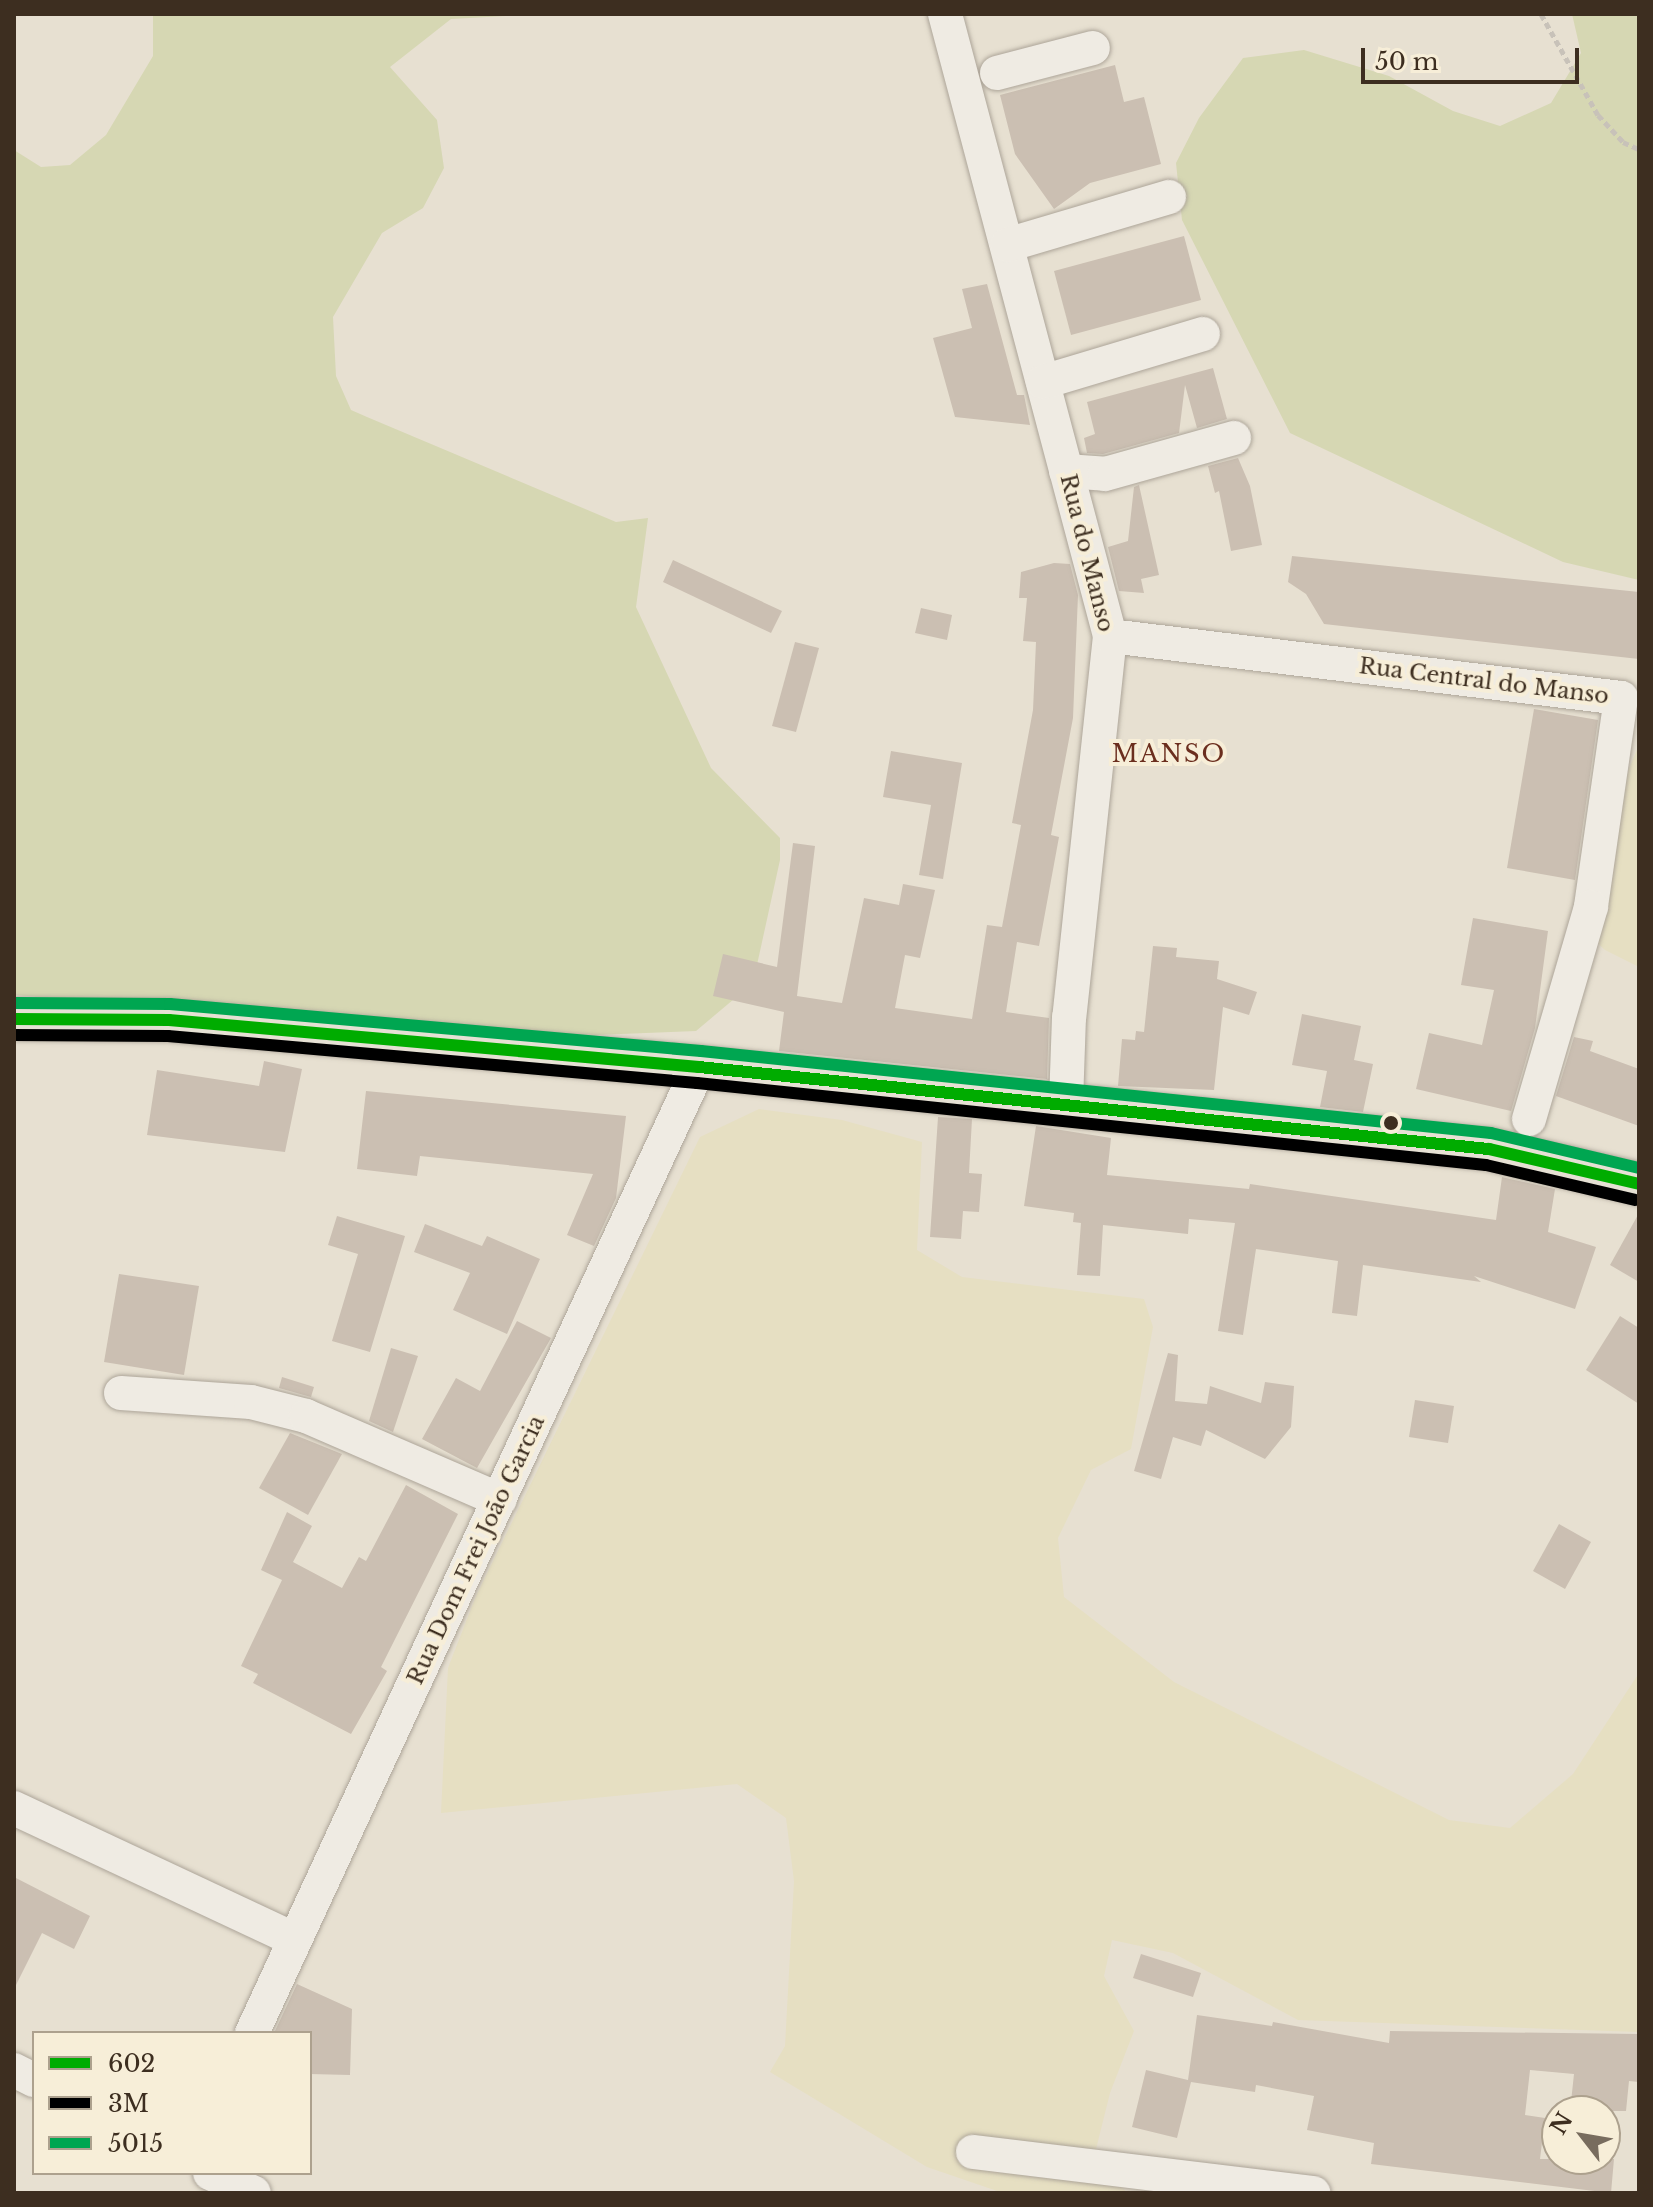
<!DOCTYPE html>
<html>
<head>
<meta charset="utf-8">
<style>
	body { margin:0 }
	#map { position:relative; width:1653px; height:2207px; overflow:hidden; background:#e7e0d1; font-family:"Libre Baskerville",serif }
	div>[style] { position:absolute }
	.farmland>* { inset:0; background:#e6dfc2 }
	.green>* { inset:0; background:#d6d7b3 }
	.building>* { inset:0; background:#cbbfb2 }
	.path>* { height:5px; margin-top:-2.5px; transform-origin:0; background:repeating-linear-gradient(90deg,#c8c2b9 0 6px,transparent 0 10px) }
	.roads { filter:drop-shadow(0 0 2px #ada599) drop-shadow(0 0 2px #ada599) }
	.minor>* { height:34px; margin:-17px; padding:0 17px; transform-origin:17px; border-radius:17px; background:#efebe3 }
	.major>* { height:42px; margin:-21px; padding:0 21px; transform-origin:21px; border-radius:21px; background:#e6e1d4 }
	.bus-1>* { height:12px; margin:-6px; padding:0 6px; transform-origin:6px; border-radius:6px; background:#00ac00 }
	.bus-2>* { height:12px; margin:-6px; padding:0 6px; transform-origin:6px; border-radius:6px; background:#000 }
	.bus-3>* { height:12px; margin:-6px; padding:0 6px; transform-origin:6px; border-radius:6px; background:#00a651 }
	.dots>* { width:22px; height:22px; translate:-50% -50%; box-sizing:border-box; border:4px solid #f7eed8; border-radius:50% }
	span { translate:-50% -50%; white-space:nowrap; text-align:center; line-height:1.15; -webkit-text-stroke:8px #f7eed8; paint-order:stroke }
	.street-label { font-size:22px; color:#3d2e20 }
	.neighbourhood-label { font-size:24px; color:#6b2e1e; letter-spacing:2px }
	.frame { position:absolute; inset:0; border:16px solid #3d2e20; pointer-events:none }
	.legend { position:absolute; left:32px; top:2031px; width:280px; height:144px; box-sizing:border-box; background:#f7eed8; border:2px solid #ada18e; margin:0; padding:10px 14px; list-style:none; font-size:24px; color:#3d2e20 }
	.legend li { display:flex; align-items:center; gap:16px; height:40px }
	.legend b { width:40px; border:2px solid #ada18e }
	.north { position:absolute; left:1541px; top:2095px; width:80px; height:80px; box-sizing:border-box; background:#f7eed8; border:2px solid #ada18e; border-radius:50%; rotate:301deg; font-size:22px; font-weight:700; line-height:32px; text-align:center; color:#3d2e20 }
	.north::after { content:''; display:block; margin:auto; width:28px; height:36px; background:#786c5e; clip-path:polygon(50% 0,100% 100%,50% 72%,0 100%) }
	.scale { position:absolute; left:1361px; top:48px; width:218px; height:36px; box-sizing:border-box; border:4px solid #3d2e20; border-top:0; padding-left:10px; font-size:24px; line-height:28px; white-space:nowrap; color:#3d2e20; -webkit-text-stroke:6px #f7eed8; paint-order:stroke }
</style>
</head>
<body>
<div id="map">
	<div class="farmland">
		<div style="clip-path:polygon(1639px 745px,1639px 967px,1605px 950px,1582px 929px,1584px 874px)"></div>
		<div style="clip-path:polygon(759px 1109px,842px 1120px,922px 1142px,917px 1250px,962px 1277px,1144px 1299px,1153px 1327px,1131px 1449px,1091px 1470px,1058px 1538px,1064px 1597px,1174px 1682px,1449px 1820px,1510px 1828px,1573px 1774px,1639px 1673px,1639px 2032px,1298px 2020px,1173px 1953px,1112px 1940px,1104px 1976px,1134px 2031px,1110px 2093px,1095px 2153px,1127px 2193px,1003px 2193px,927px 2167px,770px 2072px,785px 2046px,794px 1881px,786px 1818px,737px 1784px,441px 1813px,448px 1668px,476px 1596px,700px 1137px)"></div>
	</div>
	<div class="green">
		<div style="clip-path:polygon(153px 14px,544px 14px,451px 19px,390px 67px,437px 120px,444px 168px,423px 208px,382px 233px,333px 317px,336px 376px,351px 410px,367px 417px,616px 522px,648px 518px,636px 607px,711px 768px,780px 838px,780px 860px,753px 983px,696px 1031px,596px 1035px,467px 1029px,14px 995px,14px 150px,41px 167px,70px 165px,106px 135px,153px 56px)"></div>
		<div style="clip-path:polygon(1572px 14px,1639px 14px,1639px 580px,1563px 562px,1290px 433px,1182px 220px,1176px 163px,1199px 118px,1243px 58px,1304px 50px,1389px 76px,1453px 111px,1500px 126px,1551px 103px,1581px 53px)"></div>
	</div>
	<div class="building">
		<div style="clip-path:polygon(1115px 65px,1124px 102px,1144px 97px,1161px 164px,1090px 183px,1054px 209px,1015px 154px,1000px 95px)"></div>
		<div style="clip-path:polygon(1184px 236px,1201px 300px,1071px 335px,1054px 271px)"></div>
		<div style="clip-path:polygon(987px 284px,1017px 395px,1024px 395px,1030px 425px,955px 417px,933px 338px,972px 328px,962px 289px)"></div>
		<div style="clip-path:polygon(1213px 368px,1227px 419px,1197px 428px,1185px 385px,1179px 433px,1103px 454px,1087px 453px,1084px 438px,1095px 434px,1087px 402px)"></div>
		<div style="clip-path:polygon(1238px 458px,1250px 486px,1262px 545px,1231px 551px,1219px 491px,1215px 493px,1208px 466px)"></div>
		<div style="clip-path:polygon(1139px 485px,1159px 575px,1141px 579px,1144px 593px,1119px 591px,1108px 547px,1128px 541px,1134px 487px)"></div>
		<div style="clip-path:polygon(1292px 556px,1639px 592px,1639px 659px,1324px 624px,1306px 594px,1288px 582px)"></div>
		<div style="clip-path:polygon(673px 560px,782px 611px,771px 633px,663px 582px)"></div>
		<div style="clip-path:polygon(1054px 563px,1070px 564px,1078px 595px,1073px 718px,1051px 835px,1059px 837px,1039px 946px,1017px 942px,1006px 1012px,1049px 1018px,1047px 1079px,779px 1051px,784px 1012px,713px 996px,723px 954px,777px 967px,793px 843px,815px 846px,797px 996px,842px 1003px,864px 898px,899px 905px,903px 884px,935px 890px,920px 958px,905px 955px,895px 1008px,972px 1019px,987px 925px,1002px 927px,1021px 825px,1012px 823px,1033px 710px,1036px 642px,1023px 641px,1027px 598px,1019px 598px,1021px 572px)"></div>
		<div style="clip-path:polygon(921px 608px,952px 615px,947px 640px,915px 633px)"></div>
		<div style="clip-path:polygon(795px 642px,819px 648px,796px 732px,772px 726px)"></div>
		<div style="clip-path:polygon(1534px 709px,1598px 720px,1575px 880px,1507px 868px)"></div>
		<div style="clip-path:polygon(891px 751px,962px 763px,943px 879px,919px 875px,931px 805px,883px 797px)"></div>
		<div style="clip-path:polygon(1473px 918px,1548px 931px,1535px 1028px,1511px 1111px,1416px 1089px,1429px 1033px,1482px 1045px,1494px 990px,1461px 985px)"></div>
		<div style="clip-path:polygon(1153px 946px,1177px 948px,1176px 957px,1219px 961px,1217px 979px,1257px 992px,1249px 1015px,1223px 1007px,1214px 1090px,1118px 1086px,1122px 1039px,1135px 1040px,1136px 1031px,1144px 1032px)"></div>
		<div style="clip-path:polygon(1302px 1014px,1361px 1026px,1354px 1060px,1373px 1064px,1363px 1112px,1320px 1107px,1327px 1071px,1292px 1065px)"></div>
		<div style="clip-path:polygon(1574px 1037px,1593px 1041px,1590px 1051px,1639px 1069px,1639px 1126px,1556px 1096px)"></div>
		<div style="clip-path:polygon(264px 1061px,302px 1069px,285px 1152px,147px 1135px,157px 1070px,259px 1086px)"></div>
		<div style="clip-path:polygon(366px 1091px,626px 1116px,616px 1198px,594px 1246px,567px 1235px,593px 1174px,420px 1156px,417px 1176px,357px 1169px)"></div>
		<div style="clip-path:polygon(938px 1117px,972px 1119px,969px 1173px,982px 1174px,979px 1212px,963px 1211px,961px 1239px,930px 1237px)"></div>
		<div style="clip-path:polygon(1036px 1126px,1111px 1138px,1107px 1175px,1249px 1189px,1250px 1184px,1496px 1220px,1502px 1177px,1510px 1179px,1555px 1189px,1548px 1232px,1596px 1247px,1575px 1309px,1474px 1276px,1481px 1282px,1363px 1265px,1357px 1316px,1332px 1313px,1338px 1261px,1256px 1249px,1243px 1335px,1218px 1331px,1235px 1223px,1189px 1219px,1188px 1234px,1103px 1225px,1100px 1276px,1077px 1275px,1081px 1223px,1073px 1222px,1074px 1213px,1024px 1206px)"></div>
		<div style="clip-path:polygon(1639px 1213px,1639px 1282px,1610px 1265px)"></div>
		<div style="clip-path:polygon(337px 1216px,405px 1236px,370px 1352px,332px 1341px,358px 1254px,328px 1245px)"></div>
		<div style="clip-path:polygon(425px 1224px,482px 1246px,487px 1236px,540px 1259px,507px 1334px,453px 1310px,470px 1273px,414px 1252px)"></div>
		<div style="clip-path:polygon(119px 1274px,199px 1286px,184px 1375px,104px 1362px)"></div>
		<div style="clip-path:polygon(1620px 1316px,1639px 1328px,1639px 1404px,1586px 1370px)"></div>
		<div style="clip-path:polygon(517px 1321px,551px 1338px,477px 1468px,422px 1439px,456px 1378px,480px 1391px)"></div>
		<div style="clip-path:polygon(391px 1348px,418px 1356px,393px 1432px,369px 1421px)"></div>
		<div style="clip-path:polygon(1168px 1353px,1178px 1355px,1175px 1401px,1207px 1404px,1210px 1386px,1261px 1403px,1265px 1382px,1294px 1386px,1291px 1427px,1265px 1459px,1206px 1430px,1201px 1446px,1173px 1437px,1161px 1479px,1134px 1471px)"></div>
		<div style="clip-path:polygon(282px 1377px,314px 1387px,311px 1397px,279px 1388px)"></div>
		<div style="clip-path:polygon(1415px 1400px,1454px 1406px,1448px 1443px,1409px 1437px)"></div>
		<div style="clip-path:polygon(290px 1433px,342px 1454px,308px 1515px,259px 1488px)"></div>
		<div style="clip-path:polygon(406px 1485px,458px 1514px,381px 1667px,387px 1671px,351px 1734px,253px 1683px,258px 1674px,241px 1666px,282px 1580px,261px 1570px,287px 1512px,312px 1526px,293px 1562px,342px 1588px,359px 1557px,366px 1561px)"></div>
		<div style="clip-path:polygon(1559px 1524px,1591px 1542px,1565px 1589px,1533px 1571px)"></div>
		<div style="clip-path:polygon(14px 1877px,90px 1916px,74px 1949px,42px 1933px,14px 1989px)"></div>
		<div style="clip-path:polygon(1141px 1954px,1201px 1973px,1193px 1997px,1133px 1978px)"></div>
		<div style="clip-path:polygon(297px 1984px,352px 2009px,350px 2075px,310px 2074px,310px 2033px,274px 2033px)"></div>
		<div style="clip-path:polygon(1197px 2015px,1272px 2026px,1273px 2022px,1389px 2043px,1390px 2031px,1639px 2034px,1639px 2082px,1629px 2081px,1626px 2111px,1570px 2111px,1574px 2074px,1530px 2070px,1525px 2115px,1545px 2118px,1540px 2159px,1614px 2159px,1611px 2193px,1371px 2164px,1374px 2143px,1307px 2130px,1314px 2096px,1256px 2085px,1255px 2092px,1191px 2082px,1177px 2138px,1132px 2127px,1146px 2070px,1188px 2080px)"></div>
	</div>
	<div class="path">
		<div style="left:1541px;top:14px;width:116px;rotate:60.6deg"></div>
		<div style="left:1598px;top:115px;width:37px;rotate:47deg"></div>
		<div style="left:1623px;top:142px;width:17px;rotate:24deg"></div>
	</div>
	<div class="roads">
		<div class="minor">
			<div style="left:945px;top:14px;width:644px;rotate:75.14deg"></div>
			<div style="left:1110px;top:636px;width:383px;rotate:96.1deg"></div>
			<div style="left:1069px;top:1017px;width:88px;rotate:92deg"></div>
			<div style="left:997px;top:73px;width:99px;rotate:-14.6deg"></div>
			<div style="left:1007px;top:245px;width:169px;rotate:-16.5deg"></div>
			<div style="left:1043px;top:382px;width:167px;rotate:-16.7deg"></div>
			<div style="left:1066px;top:471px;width:39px;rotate:4deg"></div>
			<div style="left:1105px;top:474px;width:134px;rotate:-15.6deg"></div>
			<div style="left:1110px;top:636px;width:515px;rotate:6.92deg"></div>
			<div style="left:1621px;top:698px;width:211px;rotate:98.2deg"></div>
			<div style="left:1591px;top:907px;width:221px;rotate:106.3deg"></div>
			<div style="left:121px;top:1393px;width:130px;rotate:4deg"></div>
			<div style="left:251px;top:1402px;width:57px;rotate:14.3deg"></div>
			<div style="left:306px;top:1416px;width:211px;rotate:23.4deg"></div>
			<div style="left:14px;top:1808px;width:309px;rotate:25.1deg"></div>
			<div style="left:252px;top:2033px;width:1064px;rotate:-65.17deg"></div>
			<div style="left:14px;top:2070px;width:22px;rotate:27deg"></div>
			<div style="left:973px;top:2152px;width:343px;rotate:6.9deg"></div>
			<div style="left:210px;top:2173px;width:48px;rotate:24.4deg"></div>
		</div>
		<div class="major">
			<div style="left:14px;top:1019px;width:155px;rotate:0.4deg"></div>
			<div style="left:169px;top:1020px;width:532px;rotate:5.07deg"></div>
			<div style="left:699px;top:1067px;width:794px;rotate:5.93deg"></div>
			<div style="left:1489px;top:1149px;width:154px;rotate:13.1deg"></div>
		</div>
	</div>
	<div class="bus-1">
		<div style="left:14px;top:1019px;width:155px;rotate:0.4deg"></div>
		<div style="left:169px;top:1020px;width:532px;rotate:5.07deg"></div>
		<div style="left:699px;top:1067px;width:794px;rotate:5.93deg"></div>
		<div style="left:1489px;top:1149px;width:154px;rotate:13.1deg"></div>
	</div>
	<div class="bus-2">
		<div style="left:14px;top:1035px;width:154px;rotate:0.4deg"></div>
		<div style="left:168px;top:1036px;width:531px;rotate:5.08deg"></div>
		<div style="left:697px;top:1083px;width:793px;rotate:5.93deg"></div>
		<div style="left:1486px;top:1165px;width:153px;rotate:13.2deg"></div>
	</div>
	<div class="bus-3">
		<div style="left:14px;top:1003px;width:156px;rotate:0.4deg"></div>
		<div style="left:170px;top:1004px;width:533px;rotate:5.06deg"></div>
		<div style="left:701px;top:1051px;width:794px;rotate:5.93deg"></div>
		<div style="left:1491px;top:1133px;width:152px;rotate:13.3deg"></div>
	</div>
	<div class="dots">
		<div style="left:1391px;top:1123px;background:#3d2e20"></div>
	</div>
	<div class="street-label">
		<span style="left:1087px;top:553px;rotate:76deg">Rua do Manso</span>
		<span style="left:1484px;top:681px;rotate:7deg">Rua Central do Manso</span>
		<span style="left:476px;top:1550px;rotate:-65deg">Rua Dom Frei João Garcia</span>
	</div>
	<div class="neighbourhood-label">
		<span style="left:1169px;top:754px">MANSO</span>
	</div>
	<div class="frame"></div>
	<ul class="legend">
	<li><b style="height:10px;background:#00ac00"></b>602</li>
	<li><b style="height:10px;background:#000"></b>3M</li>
	<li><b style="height:10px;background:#00a651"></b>5015</li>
	</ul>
	<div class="north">N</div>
	<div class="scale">50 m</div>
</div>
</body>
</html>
